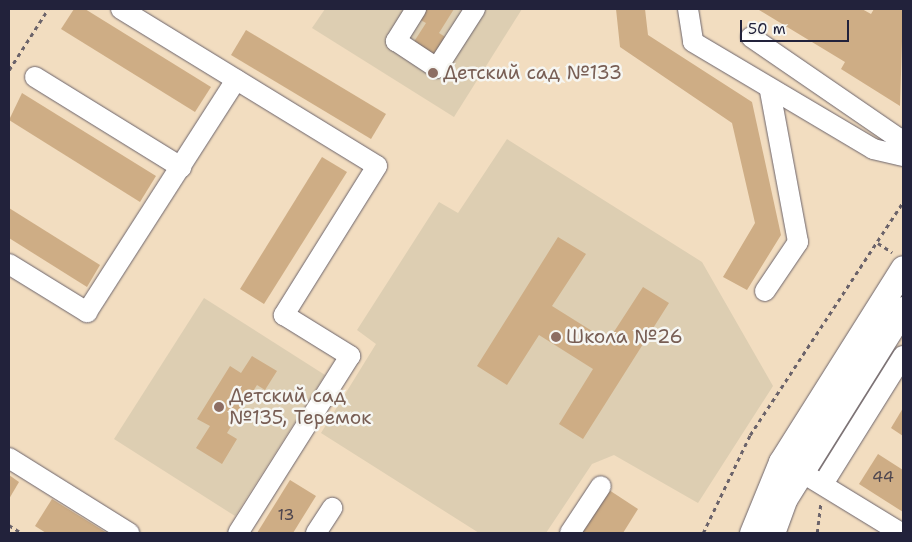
<!DOCTYPE html>
<html>
<head>
<meta charset="utf-8">
<style>
	body { margin:0 }
	#map { position:relative; width:912px; height:542px; overflow:hidden; background:#f2ddc0; font-family:"Shantell Sans",sans-serif }
	div>[style] { position:absolute }
	.built>* { inset:0; background:#ddceb2 }
	.building>* { inset:0; background:#cead85 }
	.path>* { height:2.5px; margin-top:-1.25px; transform-origin:0; background:repeating-linear-gradient(90deg,#6b636a 0 4px,transparent 0 8px) }
	.roads { filter:drop-shadow(0 0 1px #6b636a) drop-shadow(0 0 1px #6b636a) }
	.minor>* { height:20px; margin:-10px; padding:0 10px; transform-origin:10px; border-radius:10px; background:#fff }
	.major>* { height:25px; margin:-12.5px; padding:0 12.5px; transform-origin:12.5px; border-radius:12.5px; background:#fff }
	.dots>* { width:14px; height:14px; translate:-50% -50%; box-sizing:border-box; border:2px solid #f6f6f2; border-radius:50% }
	span { translate:-50% -50%; white-space:nowrap; text-align:center; line-height:1.15; -webkit-text-stroke:5px #f6f6f2; paint-order:stroke }
	.number-label { font-size:16px; color:#4d454e }
	.number-label span { -webkit-text-stroke-width:0 }
	.education-label { font-size:19px; color:#785e54 }
	.left { translate:0 -50%; text-align:left }
	.frame { position:absolute; inset:0; border:10px solid #22223b; pointer-events:none }
	.scale { position:absolute; left:740px; top:20px; width:109px; height:22px; box-sizing:border-box; border:2px solid #22223b; border-top:0; padding-left:6px; font-size:15px; line-height:18px; white-space:nowrap; color:#22223b; -webkit-text-stroke:4px #f6f6f2; paint-order:stroke }
</style>
</head>
<body>
<div id="map">
	<div class="built">
		<div style="clip-path:polygon(325px 9px,522px 9px,454px 117px,312px 28px)"></div>
		<div style="clip-path:polygon(507px 139px,702px 262px,773px 386px,698px 503px,614px 455px,592px 464px,546px 533px,479px 533px,321px 433px,376px 344px,357px 330px,439px 202px,458px 213px)"></div>
		<div style="clip-path:polygon(204px 298px,325px 375px,235px 516px,114px 439px)"></div>
	</div>
	<div class="building">
		<div style="clip-path:polygon(74px 9px,85px 9px,211px 87px,195px 112px,61px 29px)"></div>
		<div style="clip-path:polygon(421px 9px,454px 9px,439px 33px,450px 40px,436px 64px,410px 48px,426px 23px,415px 17px)"></div>
		<div style="clip-path:polygon(616px 9px,645px 9px,648px 35px,752px 102px,781px 235px,747px 290px,723px 277px,755px 223px,732px 123px,620px 47px)"></div>
		<div style="clip-path:polygon(862px 9px,871px 14px,874px 9px,903px 9px,900px 106px,841px 69px,845px 62px,759px 10px)"></div>
		<div style="clip-path:polygon(246px 30px,386px 114px,371px 139px,231px 55px)"></div>
		<div style="clip-path:polygon(22px 93px,156px 176px,140px 202px,9px 120px)"></div>
		<div style="clip-path:polygon(322px 157px,347px 172px,264px 304px,240px 289px)"></div>
		<div style="clip-path:polygon(9px 208px,100px 265px,87px 287px,9px 238px)"></div>
		<div style="clip-path:polygon(558px 237px,586px 254px,552px 306px,608px 341px,643px 287px,669px 303px,583px 439px,559px 424px,593px 369px,539px 335px,507px 385px,477px 366px)"></div>
		<div style="clip-path:polygon(252px 356px,277px 371px,265px 390px,257px 385px,227px 433px,237px 439px,222px 464px,196px 448px,210px 426px,197px 419px,230px 366px,241px 373px)"></div>
		<div style="clip-path:polygon(903px 408px,903px 436px,891px 428px)"></div>
		<div style="clip-path:polygon(878px 454px,903px 470px,903px 512px,859px 484px)"></div>
		<div style="clip-path:polygon(9px 475px,19px 482px,9px 499px)"></div>
		<div style="clip-path:polygon(290px 480px,316px 496px,293px 533px,257px 533px)"></div>
		<div style="clip-path:polygon(609px 490px,638px 509px,623px 533px,582px 533px)"></div>
		<div style="clip-path:polygon(52px 499px,107px 533px,46px 533px,35px 526px)"></div>
	</div>
	<div class="path">
		<div style="left:9px;top:70px;width:72px;rotate:-57.4deg"></div>
		<div style="left:878px;top:243px;width:17px;rotate:33deg"></div>
		<div style="left:9px;top:525px;width:15px;rotate:32deg"></div>
		<div style="left:703px;top:533px;width:109px;rotate:-64.4deg"></div>
		<div style="left:750px;top:435px;width:279px;rotate:-56.7deg"></div>
		<div style="left:817px;top:533px;width:31px;rotate:-83deg"></div>
	</div>
	<div class="roads">
		<div class="minor">
			<div style="left:121px;top:9px;width:300px;rotate:31.5deg"></div>
			<div style="left:377px;top:166px;width:176px;rotate:122deg"></div>
			<div style="left:284px;top:315px;width:78px;rotate:31.8deg"></div>
			<div style="left:350px;top:356px;width:209px;rotate:122.3deg"></div>
			<div style="left:416px;top:9px;width:38px;rotate:122deg"></div>
			<div style="left:396px;top:41px;width:49px;rotate:33.4deg"></div>
			<div style="left:437px;top:68px;width:70px;rotate:-57.2deg"></div>
			<div style="left:688px;top:9px;width:33px;rotate:81deg"></div>
			<div style="left:693px;top:42px;width:209px;rotate:30.7deg"></div>
			<div style="left:873px;top:149px;width:31px;rotate:13deg"></div>
			<div style="left:751px;top:37px;width:178px;rotate:34.5deg"></div>
			<div style="left:898px;top:138px;width:17px;rotate:83deg"></div>
			<div style="left:35px;top:77px;width:172px;rotate:31.7deg"></div>
			<div style="left:9px;top:264px;width:92px;rotate:31.6deg"></div>
			<div style="left:87px;top:312px;width:276px;rotate:-57.3deg"></div>
			<div style="left:765px;top:291px;width:59px;rotate:-56deg"></div>
			<div style="left:798px;top:242px;width:154px;rotate:-100.5deg"></div>
			<div style="left:9px;top:458px;width:142px;rotate:32deg"></div>
			<div style="left:811px;top:478px;width:105px;rotate:31.4deg"></div>
			<div style="left:823px;top:484px;width:151px;rotate:-58deg"></div>
			<div style="left:316px;top:533px;width:30px;rotate:-57deg"></div>
			<div style="left:570px;top:533px;width:56px;rotate:-56.6deg"></div>
		</div>
		<div class="major">
			<div style="left:752px;top:533px;width:77px;rotate:-67.8deg"></div>
			<div style="left:781px;top:462px;width:229px;rotate:-57.8deg"></div>
			<div style="left:772px;top:533px;width:37px;rotate:-70deg"></div>
			<div style="left:785px;top:498px;width:223px;rotate:-58deg"></div>
		</div>
	</div>
	<div class="dots">
		<div style="left:433px;top:73px;background:#8d6e63"></div>
		<div style="left:556px;top:337px;background:#8d6e63"></div>
		<div style="left:219px;top:407px;background:#8d6e63"></div>
	</div>
	<div class="number-label">
		<span style="left:883px;top:477px">44</span>
		<span style="left:286px;top:515px">13</span>
	</div>
	<div class="education-label">
		<span class="left" style="left:443px;top:73px">Детский сад №133</span>
		<span class="left" style="left:566px;top:337px">Школа №26</span>
		<span class="left" style="left:229px;top:407px">Детский сад<br>№135, Теремок</span>
	</div>
	<div class="frame"></div>
	<div class="scale">50 m</div>
</div>
</body>
</html>
